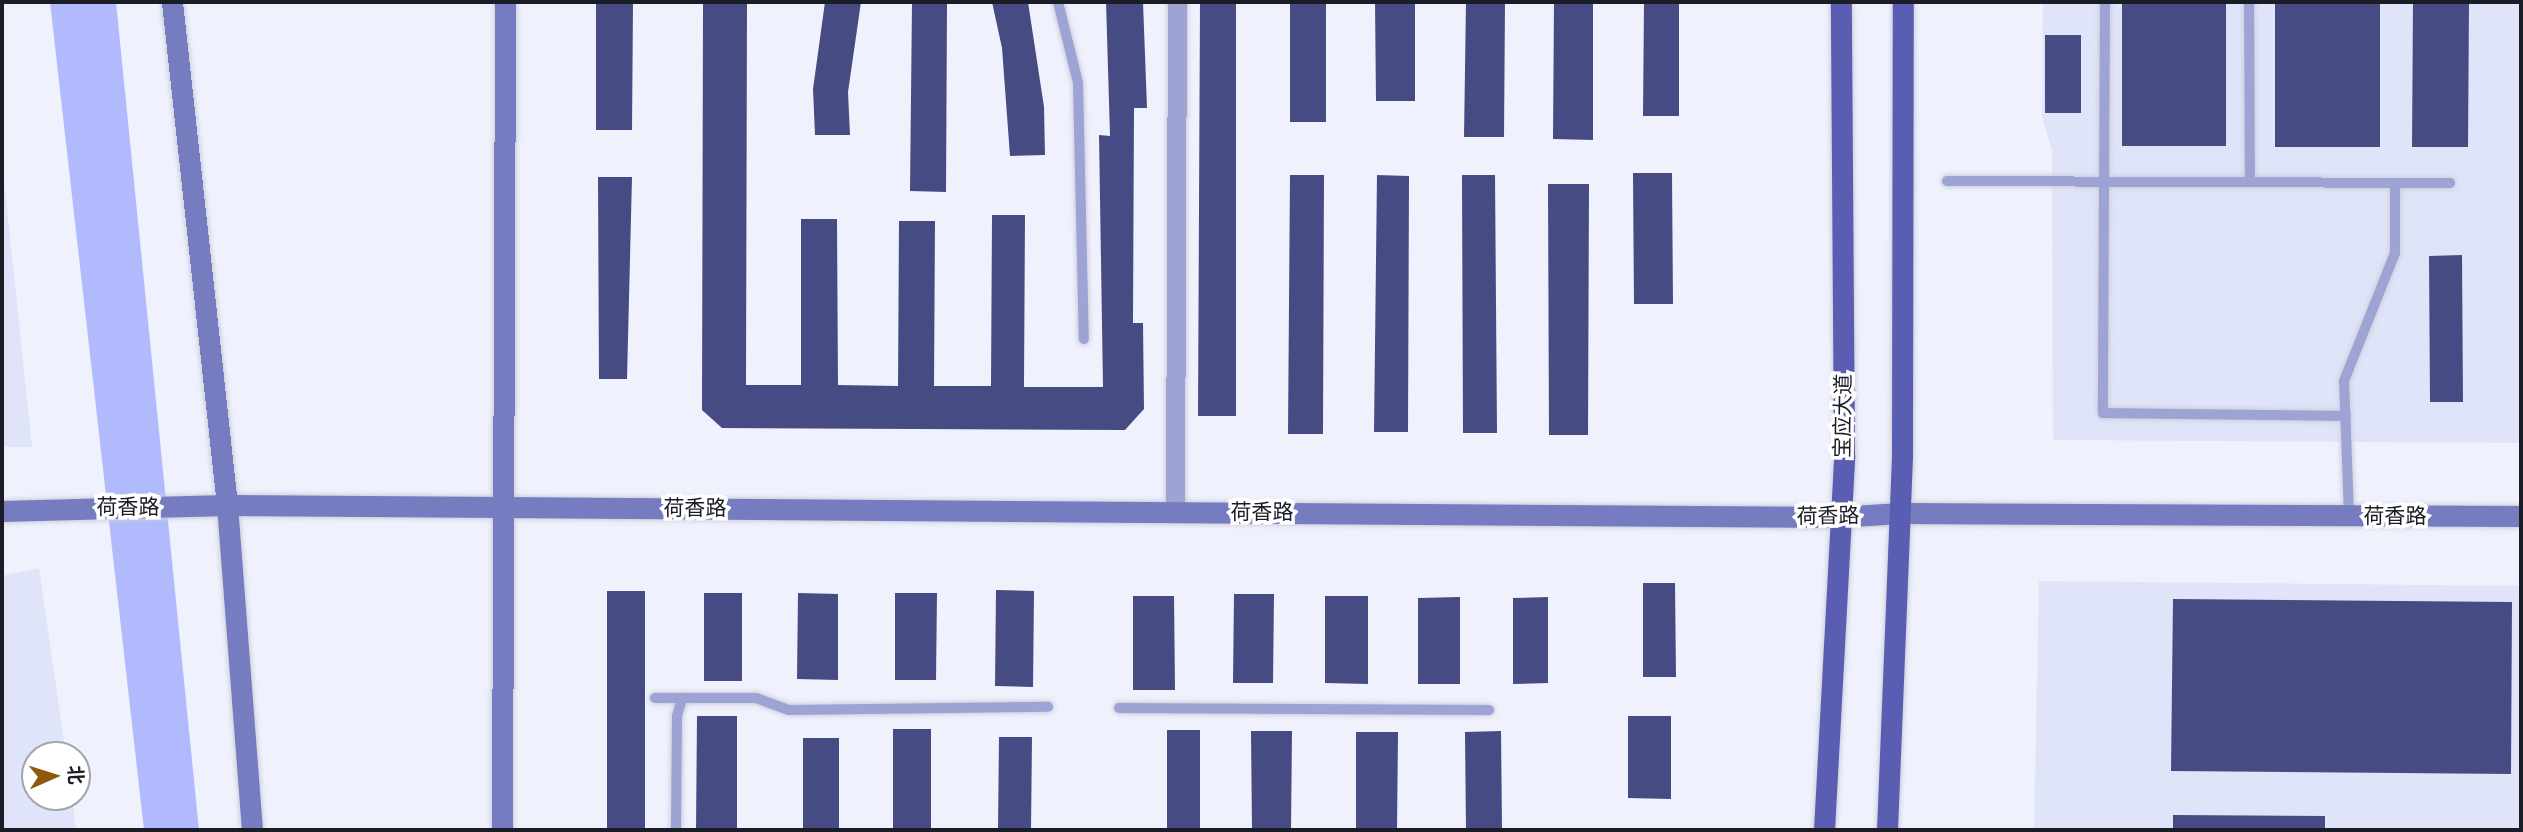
<!DOCTYPE html>
<html>
<head>
<meta charset="utf-8">
<style>
	body { margin:0 }
	#map { position:relative; width:2523px; height:832px; overflow:hidden; background:#eff1fd; font-family:"Fira Sans Condensed","Noto Sans SC",sans-serif }
	div>[style] { position:absolute }
	.built>* { inset:0; background:#e0e4f9 }
	.water>* { inset:0; background:#b1bafc }
	.building>* { inset:0; background:#464b84 }
	.roads { filter:drop-shadow(0 0 2px #cdcfdb) drop-shadow(0 0 2px #cdcfdb) }
	.lane>* { height:10px; margin:-5px; padding:0 5px; transform-origin:5px; border-radius:5px; background:#9da3d2 }
	.street>* { height:19px; margin:-9.5px; padding:0 9.5px; transform-origin:9.5px; border-radius:9.5px; background:#9da3d2 }
	.secondary>* { height:21px; margin:-10.5px; padding:0 10.5px; transform-origin:10.5px; border-radius:10.5px; background:#757cc0 }
	.primary>* { height:21px; margin:-10.5px; padding:0 10.5px; transform-origin:10.5px; border-radius:10.5px; background:#5a5eb2 }
	span { translate:-50% -50%; white-space:nowrap; text-align:center; line-height:1.15; -webkit-text-stroke:7px #fff; paint-order:stroke }
	.street-label { font-size:21px; color:#1a1c26 }
	.frame { position:absolute; inset:0; border:4px solid #1a1c26; pointer-events:none }
	.north { position:absolute; left:21px; top:741px; width:70px; height:70px; box-sizing:border-box; background:#fff; border:2px solid #a3a4a8; border-radius:50%; rotate:87deg; font-size:19px; font-weight:700; line-height:28px; text-align:center; color:#1a1c26 }
	.north::after { content:''; display:block; margin:auto; width:24px; height:32px; background:#8e590b; clip-path:polygon(50% 0,100% 100%,50% 72%,0 100%) }
</style>
</head>
<body>
<div id="map">
	<div class="built">
		<div style="clip-path:polygon(2043px 2px,2521px 2px,2521px 443px,2053px 440px,2052px 151px,2042px 116px)"></div>
		<div style="clip-path:polygon(2px 160px,32px 447px,2px 447px)"></div>
		<div style="clip-path:polygon(39px 568px,66px 755px,35px 755px,35px 797px,72px 797px,76px 830px,2px 830px,2px 576px)"></div>
		<div style="clip-path:polygon(2039px 581px,2521px 586px,2521px 830px,2034px 830px)"></div>
	</div>
	<div class="water">
		<div style="clip-path:polygon(50px 2px,116px 2px,199px 830px,144px 830px)"></div>
	</div>
	<div class="building">
		<div style="clip-path:polygon(596px 2px,633px 2px,632px 130px,596px 130px)"></div>
		<div style="clip-path:polygon(703px 2px,747px 2px,746px 385px,801px 385px,801px 219px,837px 219px,838px 385px,898px 386px,899px 221px,935px 221px,934px 386px,991px 386px,992px 215px,1025px 215px,1024px 387px,1103px 387px,1099px 135px,1110px 136px,1106px 2px,1143px 2px,1147px 108px,1134px 108px,1133px 323px,1143px 323px,1144px 409px,1125px 430px,722px 428px,702px 410px)"></div>
		<div style="clip-path:polygon(825px 2px,861px 2px,848px 92px,850px 135px,815px 135px,813px 89px)"></div>
		<div style="clip-path:polygon(992px 2px,1028px 2px,1044px 107px,1045px 155px,1010px 156px,1002px 48px)"></div>
		<div style="clip-path:polygon(1200px 2px,1236px 2px,1236px 416px,1198px 416px)"></div>
		<div style="clip-path:polygon(1290px 2px,1326px 2px,1326px 122px,1290px 122px)"></div>
		<div style="clip-path:polygon(1375px 2px,1415px 2px,1415px 101px,1376px 101px)"></div>
		<div style="clip-path:polygon(1466px 2px,1505px 2px,1504px 137px,1464px 137px)"></div>
		<div style="clip-path:polygon(1554px 2px,1593px 2px,1593px 140px,1553px 139px)"></div>
		<div style="clip-path:polygon(1644px 2px,1679px 2px,1679px 116px,1643px 116px)"></div>
		<div style="clip-path:polygon(2122px 2px,2226px 2px,2226px 146px,2122px 146px)"></div>
		<div style="clip-path:polygon(2275px 2px,2380px 2px,2380px 147px,2275px 147px)"></div>
		<div style="clip-path:polygon(2413px 2px,2469px 2px,2468px 147px,2412px 147px)"></div>
		<div style="clip-path:polygon(912px 3px,947px 3px,946px 192px,910px 191px)"></div>
		<div style="clip-path:polygon(2045px 35px,2081px 35px,2081px 113px,2045px 113px)"></div>
		<div style="clip-path:polygon(1633px 173px,1672px 173px,1673px 304px,1634px 304px)"></div>
		<div style="clip-path:polygon(1290px 175px,1324px 175px,1323px 434px,1288px 434px)"></div>
		<div style="clip-path:polygon(1377px 175px,1409px 176px,1408px 432px,1374px 432px)"></div>
		<div style="clip-path:polygon(1462px 175px,1495px 175px,1497px 433px,1463px 433px)"></div>
		<div style="clip-path:polygon(598px 177px,632px 177px,627px 379px,599px 379px)"></div>
		<div style="clip-path:polygon(1548px 184px,1589px 184px,1588px 435px,1549px 435px)"></div>
		<div style="clip-path:polygon(2462px 255px,2463px 402px,2430px 402px,2429px 256px)"></div>
		<div style="clip-path:polygon(1643px 583px,1675px 583px,1676px 677px,1643px 677px)"></div>
		<div style="clip-path:polygon(996px 590px,1034px 591px,1033px 687px,995px 686px)"></div>
		<div style="clip-path:polygon(607px 591px,645px 591px,645px 830px,607px 830px)"></div>
		<div style="clip-path:polygon(704px 593px,742px 593px,742px 681px,704px 681px)"></div>
		<div style="clip-path:polygon(798px 593px,838px 594px,838px 680px,797px 679px)"></div>
		<div style="clip-path:polygon(895px 593px,937px 593px,936px 680px,895px 680px)"></div>
		<div style="clip-path:polygon(1234px 594px,1274px 594px,1273px 683px,1233px 683px)"></div>
		<div style="clip-path:polygon(1133px 596px,1174px 596px,1175px 690px,1133px 690px)"></div>
		<div style="clip-path:polygon(1325px 596px,1368px 596px,1368px 684px,1325px 683px)"></div>
		<div style="clip-path:polygon(1460px 597px,1460px 684px,1418px 684px,1418px 598px)"></div>
		<div style="clip-path:polygon(1548px 597px,1548px 683px,1513px 684px,1513px 598px)"></div>
		<div style="clip-path:polygon(2173px 599px,2512px 602px,2511px 774px,2171px 771px)"></div>
		<div style="clip-path:polygon(697px 716px,737px 716px,737px 830px,696px 830px)"></div>
		<div style="clip-path:polygon(1628px 716px,1671px 716px,1671px 799px,1628px 798px)"></div>
		<div style="clip-path:polygon(893px 729px,931px 729px,931px 830px,893px 830px)"></div>
		<div style="clip-path:polygon(1167px 730px,1200px 730px,1200px 830px,1167px 830px)"></div>
		<div style="clip-path:polygon(1251px 731px,1292px 731px,1291px 830px,1252px 830px)"></div>
		<div style="clip-path:polygon(1501px 731px,1502px 830px,1466px 830px,1465px 732px)"></div>
		<div style="clip-path:polygon(1356px 732px,1398px 732px,1397px 830px,1356px 830px)"></div>
		<div style="clip-path:polygon(999px 737px,1032px 737px,1031px 830px,998px 830px)"></div>
		<div style="clip-path:polygon(803px 738px,839px 738px,839px 830px,803px 830px)"></div>
		<div style="clip-path:polygon(2173px 815px,2325px 816px,2325px 830px,2173px 830px)"></div>
	</div>
	<div class="roads">
		<div class="lane">
			<div style="left:1058px;top:2px;width:83px;rotate:76.1deg"></div>
			<div style="left:1078px;top:83px;width:256px;rotate:88.7deg"></div>
			<div style="left:2105px;top:2px;width:411px;rotate:90.3deg"></div>
			<div style="left:2103px;top:413px;width:243px;rotate:0.7deg"></div>
			<div style="left:2249px;top:2px;width:180px;rotate:89.7deg"></div>
			<div style="left:1947px;top:181px;width:503px;rotate:0.23deg"></div>
			<div style="left:2349px;top:515px;width:134px;rotate:-92.1deg"></div>
			<div style="left:2344px;top:381px;width:138px;rotate:-68.3deg"></div>
			<div style="left:2395px;top:253px;width:70px;rotate:-90deg"></div>
			<div style="left:655px;top:698px;width:101px"></div>
			<div style="left:756px;top:698px;width:35px;rotate:20deg"></div>
			<div style="left:789px;top:710px;width:259px;rotate:-0.7deg"></div>
			<div style="left:1119px;top:708px;width:370px;rotate:0.3deg"></div>
			<div style="left:676px;top:830px;width:114px;rotate:-89.5deg"></div>
			<div style="left:677px;top:716px;width:19px;rotate:-74deg"></div>
		</div>
		<div class="street">
			<div style="left:1175px;top:512px;width:510px;rotate:-89.78deg"></div>
		</div>
		<div class="secondary">
			<div style="left:172px;top:2px;width:506px;rotate:83.76deg"></div>
			<div style="left:227px;top:505px;width:326px;rotate:85.6deg"></div>
			<div style="left:2px;top:511px;width:225px;rotate:-1.5deg"></div>
			<div style="left:227px;top:505px;width:1611px;rotate:0.43deg"></div>
			<div style="left:1838px;top:517px;width:62px;rotate:-3.7deg"></div>
			<div style="left:1900px;top:513px;width:621px;rotate:0.28deg"></div>
			<div style="left:502px;top:830px;width:828px;rotate:-89.79deg"></div>
		</div>
		<div class="primary">
			<div style="left:1824px;top:830px;width:375px;rotate:-86.9deg"></div>
			<div style="left:1844px;top:456px;width:454px;rotate:-90.4deg"></div>
			<div style="left:1887px;top:830px;width:374px;rotate:-87.7deg"></div>
			<div style="left:1902px;top:456px;width:454px;rotate:-89.9deg"></div>
		</div>
	</div>
	<div class="street-label">
		<span style="left:1843px;top:416px;rotate:-89deg">宝应大道</span>
		<span style="left:128px;top:507px">荷香路</span>
		<span style="left:695px;top:508px">荷香路</span>
		<span style="left:1262px;top:512px">荷香路</span>
		<span style="left:1828px;top:516px;rotate:-1deg">荷香路</span>
		<span style="left:2395px;top:516px">荷香路</span>
	</div>
	<div class="frame"></div>
	<div class="north">北</div>
</div>
</body>
</html>
